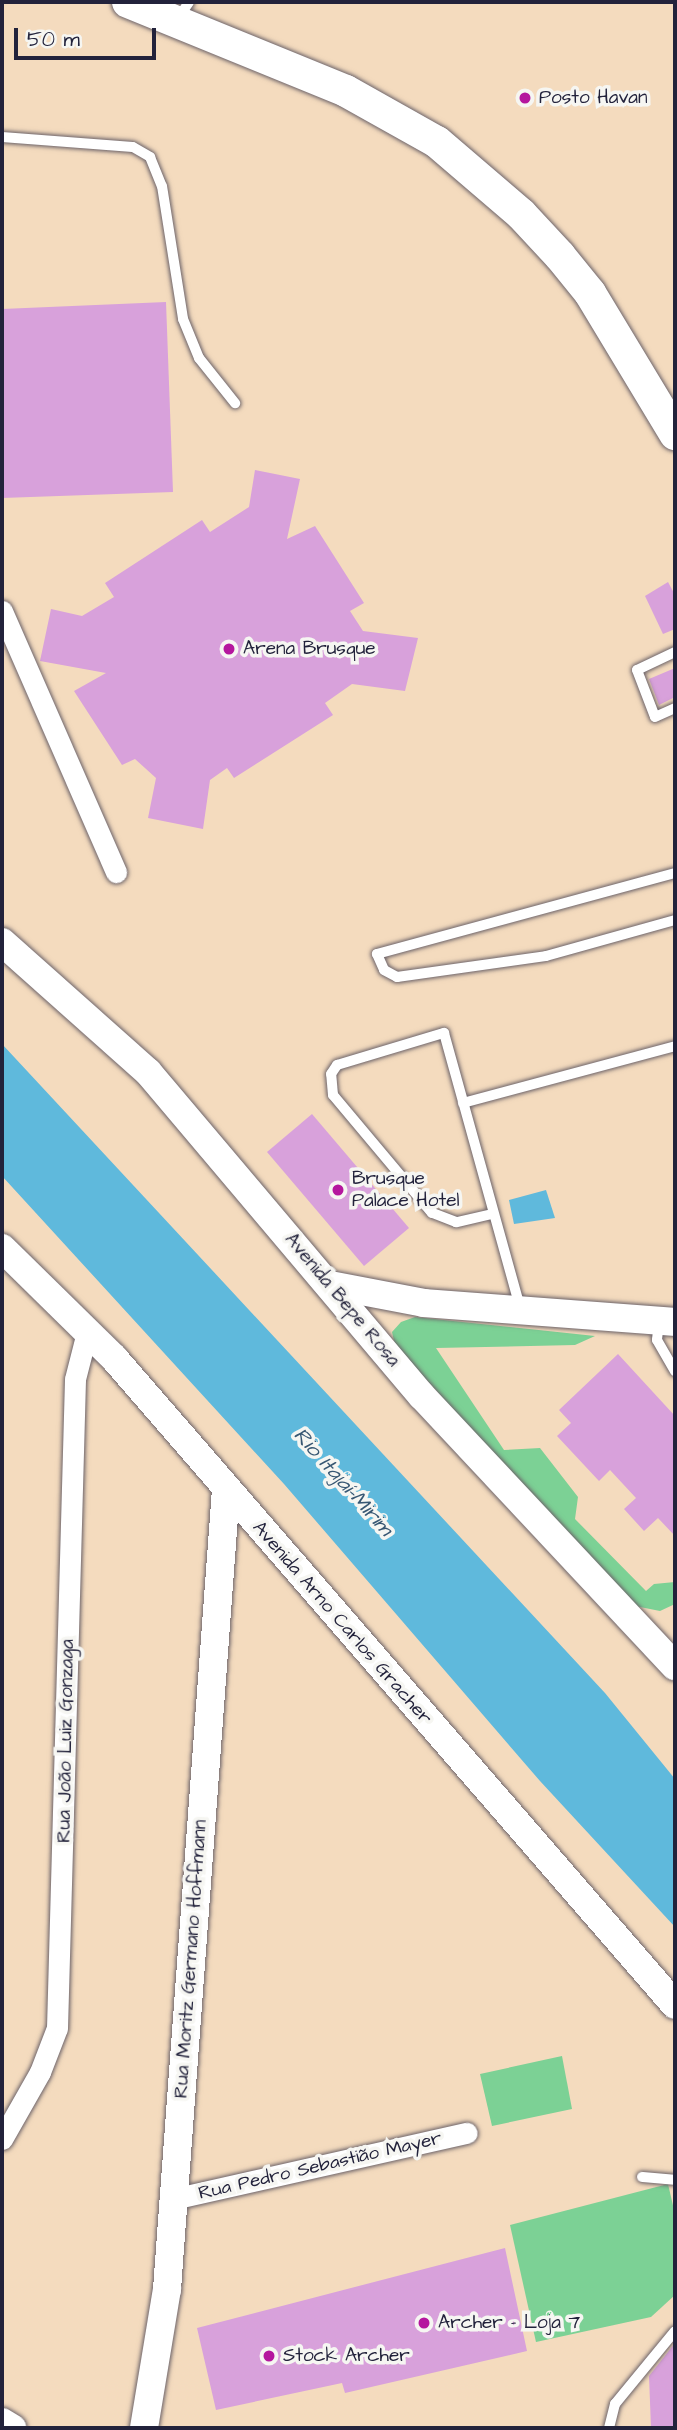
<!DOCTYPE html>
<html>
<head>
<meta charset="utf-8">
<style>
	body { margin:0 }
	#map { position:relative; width:677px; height:2430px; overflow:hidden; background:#f4dbbe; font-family:"Architects Daughter",sans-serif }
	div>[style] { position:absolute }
	.green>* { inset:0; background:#7cd195 }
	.water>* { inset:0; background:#5fb9dc }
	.building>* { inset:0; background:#d8a1db }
	.roads { filter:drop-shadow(0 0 2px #6c6369) drop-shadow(0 0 2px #6c6369) }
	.lane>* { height:10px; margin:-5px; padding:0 5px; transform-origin:5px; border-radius:5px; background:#fff }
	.street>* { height:21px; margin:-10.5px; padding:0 10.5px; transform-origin:10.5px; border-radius:10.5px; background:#fff }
	.secondary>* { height:28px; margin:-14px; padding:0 14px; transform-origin:14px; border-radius:14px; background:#fff }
	.primary>* { height:32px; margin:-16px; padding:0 16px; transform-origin:16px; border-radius:16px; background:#fff }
	.dots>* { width:19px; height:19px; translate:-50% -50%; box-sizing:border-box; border:4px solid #f6f6f2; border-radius:50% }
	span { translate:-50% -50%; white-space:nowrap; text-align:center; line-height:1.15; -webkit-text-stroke:7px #f6f6f2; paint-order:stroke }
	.poi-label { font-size:19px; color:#22223b }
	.left { translate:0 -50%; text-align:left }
	.street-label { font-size:19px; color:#22223b }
	.water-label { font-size:21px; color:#375773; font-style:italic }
	.frame { position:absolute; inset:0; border:4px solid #22223b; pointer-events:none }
	.scale { position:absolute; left:14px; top:28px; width:142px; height:32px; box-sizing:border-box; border:4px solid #22223b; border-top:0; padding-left:9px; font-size:21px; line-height:24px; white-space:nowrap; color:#22223b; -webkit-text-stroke:5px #f6f6f2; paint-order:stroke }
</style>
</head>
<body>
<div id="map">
	<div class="green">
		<div style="clip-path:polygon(415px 1317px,595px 1336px,575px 1345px,436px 1348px,504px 1450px,540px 1448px,578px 1497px,575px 1519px,646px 1591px,654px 1584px,675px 1582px,675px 1604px,660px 1611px,635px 1606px,620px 1594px,395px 1345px,392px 1332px,401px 1322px)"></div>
		<div style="clip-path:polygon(562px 2056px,572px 2109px,492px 2126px,480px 2074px)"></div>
		<div style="clip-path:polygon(668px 2184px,675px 2214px,675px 2295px,651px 2317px,536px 2342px,510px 2225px)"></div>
	</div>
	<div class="water">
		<div style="clip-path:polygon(2px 1044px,605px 1693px,675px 1779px,675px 1927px,540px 1781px,284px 1484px,2px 1176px)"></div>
		<div style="clip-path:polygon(546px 1190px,555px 1218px,514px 1224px,509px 1200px)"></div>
	</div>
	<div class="building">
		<div style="clip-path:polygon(166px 302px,173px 492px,2px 498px,2px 309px)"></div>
		<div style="clip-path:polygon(255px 470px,300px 479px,287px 539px,315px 526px,364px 603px,350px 611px,363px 631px,418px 638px,405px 691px,352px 684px,325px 703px,333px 715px,234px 778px,227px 768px,210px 780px,203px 829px,148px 818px,156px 778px,135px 759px,122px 765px,74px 691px,106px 673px,40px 661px,51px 609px,82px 616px,114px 597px,105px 583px,202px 520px,210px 532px,249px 507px)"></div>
		<div style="clip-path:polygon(668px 582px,675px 595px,675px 629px,663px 634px,645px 596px)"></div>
		<div style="clip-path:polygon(675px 668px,675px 697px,659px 705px,649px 679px)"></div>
		<div style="clip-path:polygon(312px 1114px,409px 1228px,364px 1266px,267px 1152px)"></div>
		<div style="clip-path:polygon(618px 1354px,675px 1416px,675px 1536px,658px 1518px,644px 1531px,624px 1509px,636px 1498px,610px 1470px,599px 1481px,557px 1436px,571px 1423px,559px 1410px)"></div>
		<div style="clip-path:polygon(505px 2248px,527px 2351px,345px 2393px,342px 2383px,216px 2410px,197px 2328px)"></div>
		<div style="clip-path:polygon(675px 2343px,675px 2428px,651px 2428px,649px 2376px)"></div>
	</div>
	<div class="roads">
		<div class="lane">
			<div style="left:178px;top:18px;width:19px;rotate:-55deg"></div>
			<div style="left:2px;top:137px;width:131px;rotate:4.4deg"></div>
			<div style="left:133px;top:147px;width:20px;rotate:30deg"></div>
			<div style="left:150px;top:157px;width:31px;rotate:68deg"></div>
			<div style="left:162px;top:186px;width:135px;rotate:81deg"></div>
			<div style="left:183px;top:319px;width:42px;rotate:67.7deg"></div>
			<div style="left:199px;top:358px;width:58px;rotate:51.3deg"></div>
			<div style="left:675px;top:652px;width:42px;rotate:154.7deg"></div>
			<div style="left:637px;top:670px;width:50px;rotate:69deg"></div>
			<div style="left:655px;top:717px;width:22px;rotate:-24deg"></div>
			<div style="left:675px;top:873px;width:309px;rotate:164.8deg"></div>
			<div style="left:377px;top:954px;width:17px;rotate:66deg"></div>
			<div style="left:384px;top:970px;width:15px;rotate:28deg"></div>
			<div style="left:397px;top:977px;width:150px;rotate:-8deg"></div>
			<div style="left:546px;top:956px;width:134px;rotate:-15.6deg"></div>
			<div style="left:463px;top:1103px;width:220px;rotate:-15deg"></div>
			<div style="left:492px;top:1214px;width:37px;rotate:167deg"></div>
			<div style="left:456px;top:1222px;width:26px;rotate:-159deg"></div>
			<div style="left:432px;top:1213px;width:154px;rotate:-130deg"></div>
			<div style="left:333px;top:1095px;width:21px;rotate:-95deg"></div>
			<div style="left:331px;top:1074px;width:11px;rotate:-56deg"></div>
			<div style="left:337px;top:1065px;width:112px;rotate:-16.7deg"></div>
			<div style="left:444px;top:1033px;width:284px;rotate:74.5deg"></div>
			<div style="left:659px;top:1323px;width:17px;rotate:97deg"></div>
			<div style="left:657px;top:1340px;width:36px;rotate:60deg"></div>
			<div style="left:642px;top:2177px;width:33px;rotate:5deg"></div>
			<div style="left:609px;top:2428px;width:25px;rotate:-76deg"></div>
			<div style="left:615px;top:2404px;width:94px;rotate:-50.6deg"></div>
		</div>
		<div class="street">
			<div style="left:2px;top:611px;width:285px;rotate:66.4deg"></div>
			<div style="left:2px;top:2139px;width:77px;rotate:-60.4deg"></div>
			<div style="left:40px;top:2072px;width:47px;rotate:-68.9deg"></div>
			<div style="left:57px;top:2028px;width:649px;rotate:-88.41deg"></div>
			<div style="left:75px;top:1379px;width:49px;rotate:-75.7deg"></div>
			<div style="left:173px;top:2199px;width:301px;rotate:-12.7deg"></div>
		</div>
		<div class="secondary">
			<div style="left:2px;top:942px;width:195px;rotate:41.7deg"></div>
			<div style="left:148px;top:1072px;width:424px;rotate:49.8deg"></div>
			<div style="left:422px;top:1396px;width:370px;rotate:46.9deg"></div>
			<div style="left:2px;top:1248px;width:157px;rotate:44.5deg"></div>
			<div style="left:114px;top:1358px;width:856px;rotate:49.07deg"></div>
			<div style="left:330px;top:1285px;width:96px;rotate:10.8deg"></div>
			<div style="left:424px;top:1303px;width:252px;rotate:4.3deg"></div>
			<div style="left:2px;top:2422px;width:12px;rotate:31deg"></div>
			<div style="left:144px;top:2428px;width:141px;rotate:-80.6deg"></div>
			<div style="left:167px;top:2289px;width:802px;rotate:-85.78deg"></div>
		</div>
		<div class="primary">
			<div style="left:128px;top:2px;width:235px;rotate:22.2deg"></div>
			<div style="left:346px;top:91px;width:104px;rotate:29.3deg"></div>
			<div style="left:437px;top:142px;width:111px;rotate:40.6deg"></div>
			<div style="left:521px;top:214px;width:57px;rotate:47.1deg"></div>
			<div style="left:560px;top:256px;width:48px;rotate:51deg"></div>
			<div style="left:590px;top:293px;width:165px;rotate:58.9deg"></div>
		</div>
	</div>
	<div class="dots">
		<div style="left:525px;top:98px;background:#b5179e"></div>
		<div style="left:229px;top:649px;background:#b5179e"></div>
		<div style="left:338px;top:1190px;background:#b5179e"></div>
		<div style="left:424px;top:2323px;background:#b5179e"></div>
		<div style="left:269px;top:2356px;background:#b5179e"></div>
	</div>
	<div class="poi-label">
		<span class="left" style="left:539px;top:98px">Posto Havan</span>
		<span class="left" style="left:243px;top:649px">Arena Brusque</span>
		<span class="left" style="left:352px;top:1190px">Brusque<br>Palace Hotel</span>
		<span class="left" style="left:438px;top:2323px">Archer - Loja 7</span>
		<span class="left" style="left:283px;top:2356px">Stock Archer</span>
	</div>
	<div class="street-label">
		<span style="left:342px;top:1300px;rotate:50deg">Avenida Bepe Rosa</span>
		<span style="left:342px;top:1623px;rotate:49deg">Avenida Arno Carlos Gracher</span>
		<span style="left:66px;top:1741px;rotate:-89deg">Rua João Luiz Gonzaga</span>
		<span style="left:191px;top:1959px;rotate:-86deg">Rua Moritz Germano Hoffmann</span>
		<span style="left:320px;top:2166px;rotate:-13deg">Rua Pedro Sebastião Mayer</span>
	</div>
	<div class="water-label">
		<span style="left:343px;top:1482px;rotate:48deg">Rio Itajaí-Mirim</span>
	</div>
	<div class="frame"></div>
	<div class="scale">50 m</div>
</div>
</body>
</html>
